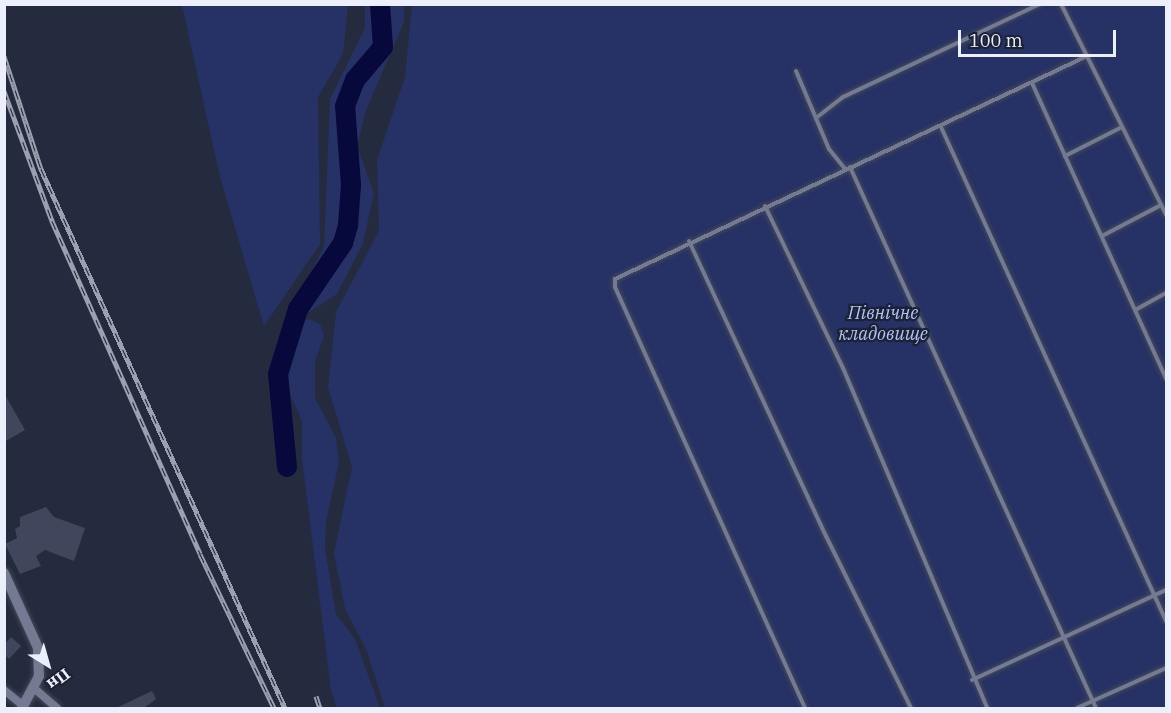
<!DOCTYPE html>
<html>
<head>
<meta charset="utf-8">
<style>
	body { margin:0 }
	#map { position:relative; width:1171px; height:713px; overflow:hidden; background:#252b3e; font-family:"IBM Plex Serif",serif }
	div>[style] { position:absolute }
	.green>* { inset:0; background:#263166 }
	.river>* { height:20px; margin:-10px; padding:0 10px; transform-origin:10px; border-radius:10px; background:#07083c }
	.building>* { inset:0; background:#40465b }
	.roads { filter:drop-shadow(0 0 2px #434858) drop-shadow(0 0 2px #434858) }
	.service>* { height:4px; margin:-2px; padding:0 2px; transform-origin:2px; border-radius:2px; background:#737a91 }
	.minor>* { height:8px; margin:-4px; padding:0 4px; transform-origin:4px; border-radius:4px; background:#737a91 }
	.tertiary>* { height:10px; margin:-5px; padding:0 5px; transform-origin:5px; border-radius:5px; background:#737a91 }
	.rail>* { height:5px; margin-top:-2.5px; transform-origin:0; background:repeating-linear-gradient(90deg,#1c2133 0 9px,#9ca1b1 0 18px); box-sizing:border-box; border-block:2px solid #9ca1b1 }
	span { translate:-50% -50%; white-space:nowrap; text-align:center; line-height:1.15; -webkit-text-stroke:4.5px #1c2133; paint-order:stroke }
	.park-label { font-size:18px; color:#b1c1f5; font-style:italic }
	.frame { position:absolute; inset:0; border:6px solid #ecf0fd; pointer-events:none }
	.north { position:absolute; left:18px; top:635px; width:60px; height:60px; -webkit-text-stroke:4px #1c2133; paint-order:stroke; rotate:143deg; font-size:16px; font-weight:700; line-height:24px; text-align:center; color:#ecf0fd }
	.north::after { content:''; display:block; margin:auto; width:21px; height:27px; background:#ecf0fd; clip-path:polygon(50% 0,100% 100%,50% 72%,0 100%) }
	.scale { position:absolute; left:958px; top:30px; width:158px; height:27px; box-sizing:border-box; border:3px solid #ecf0fd; border-top:0; padding-left:8px; font-size:18px; line-height:21px; white-space:nowrap; color:#ecf0fd; -webkit-text-stroke:4px #1c2133; paint-order:stroke }
</style>
</head>
<body>
<div id="map">
	<div class="green">
		<div style="clip-path:polygon(182px 5px,348px 5px,343px 54px,318px 97px,320px 244px,264px 326px,220px 177px)"></div>
		<div style="clip-path:polygon(365px 5px,404px 5px,404px 22px,366px 110px,357px 146px,374px 193px,363px 243px,337px 294px,309px 312px,295px 303px,324px 247px,330px 99px,365px 28px)"></div>
		<div style="clip-path:polygon(412px 5px,1166px 5px,1166px 708px,385px 708px,366px 649px,345px 609px,334px 553px,352px 467px,328px 387px,336px 312px,379px 231px,377px 160px,405px 77px)"></div>
		<div style="clip-path:polygon(310px 319px,320px 324px,324px 336px,315px 361px,315px 398px,336px 438px,339px 462px,326px 522px,325px 549px,336px 614px,355px 639px,380px 708px,337px 708px,331px 691px,302px 459px,302px 421px,286px 385px,294px 334px,298px 322px)"></div>
	</div>
	<div class="river">
		<div style="left:287px;top:467px;width:93px;rotate:-95.5deg"></div>
		<div style="left:278px;top:374px;width:68px;rotate:-72.9deg"></div>
		<div style="left:298px;top:309px;width:80px;rotate:-55.7deg"></div>
		<div style="left:343px;top:243px;width:19px;rotate:-74deg"></div>
		<div style="left:348px;top:225px;width:40px;rotate:-85.7deg"></div>
		<div style="left:351px;top:185px;width:79px;rotate:-94.3deg"></div>
		<div style="left:345px;top:106px;width:28px;rotate:-69deg"></div>
		<div style="left:355px;top:80px;width:43px;rotate:-49.7deg"></div>
		<div style="left:383px;top:47px;width:43px;rotate:-94deg"></div>
	</div>
	<div class="building">
		<div style="clip-path:polygon(4px 393px,25px 430px,4px 442px)"></div>
		<div style="clip-path:polygon(46px 507px,54px 517px,85px 528px,74px 561px,45px 550px,36px 556px,41px 566px,20px 574px,5px 544px,17px 538px,15px 529px,20px 526px,20px 517px)"></div>
		<div style="clip-path:polygon(11px 637px,21px 646px,9px 659px,4px 654px,4px 645px)"></div>
		<div style="clip-path:polygon(152px 691px,156px 699px,144px 708px,116px 708px)"></div>
	</div>
	<div class="roads">
		<div class="service">
			<div style="left:1061px;top:4px;width:236px;rotate:63.5deg"></div>
			<div style="left:796px;top:71px;width:85px;rotate:67.1deg"></div>
			<div style="left:829px;top:149px;width:26px;rotate:51deg"></div>
			<div style="left:1032px;top:83px;width:325px;rotate:65.6deg"></div>
			<div style="left:816px;top:118px;width:34px;rotate:-38deg"></div>
			<div style="left:843px;top:97px;width:218px;rotate:-25.3deg"></div>
			<div style="left:941px;top:127px;width:543px;rotate:65.51deg"></div>
			<div style="left:1065px;top:156px;width:64px;rotate:-27deg"></div>
			<div style="left:850px;top:167px;width:594px;rotate:65.55deg"></div>
			<div style="left:765px;top:206px;width:180px;rotate:64.3deg"></div>
			<div style="left:843px;top:368px;width:369px;rotate:67deg"></div>
			<div style="left:1102px;top:236px;width:67px;rotate:-27.7deg"></div>
			<div style="left:689px;top:241px;width:325px;rotate:65.1deg"></div>
			<div style="left:826px;top:536px;width:192px;rotate:63.7deg"></div>
			<div style="left:1137px;top:309px;width:33px;rotate:-29deg"></div>
			<div style="left:972px;top:680px;width:214px;rotate:-24.9deg"></div>
			<div style="left:805px;top:708px;width:462px;rotate:-114.3deg"></div>
			<div style="left:615px;top:287px;width:8px;rotate:-90deg"></div>
			<div style="left:615px;top:279px;width:520px;rotate:-25.28deg"></div>
			<div style="left:1077px;top:708px;width:98px;rotate:-24.2deg"></div>
		</div>
		<div class="minor">
			<div style="left:35px;top:689px;width:29px;rotate:41deg"></div>
			<div style="left:4px;top:690px;width:26px;rotate:39deg"></div>
		</div>
		<div class="tertiary">
			<div style="left:4px;top:573px;width:82px;rotate:65.6deg"></div>
			<div style="left:38px;top:648px;width:28px;rotate:88deg"></div>
			<div style="left:39px;top:676px;width:36px;rotate:118deg"></div>
		</div>
	</div>
	<div class="rail">
		<div style="left:4px;top:56px;width:119px;rotate:71.9deg"></div>
		<div style="left:41px;top:169px;width:592px;rotate:65.64deg"></div>
		<div style="left:4px;top:91px;width:139px;rotate:69.7deg"></div>
		<div style="left:52px;top:221px;width:364px;rotate:66deg"></div>
		<div style="left:200px;top:554px;width:171px;rotate:64.3deg"></div>
		<div style="left:316px;top:696px;width:13px;rotate:72deg"></div>
	</div>
	<div class="park-label">
		<span style="left:883px;top:324px">Північне<br>кладовище</span>
	</div>
	<div class="frame"></div>
	<div class="north">Пн</div>
	<div class="scale">100 m</div>
</div>
</body>
</html>
